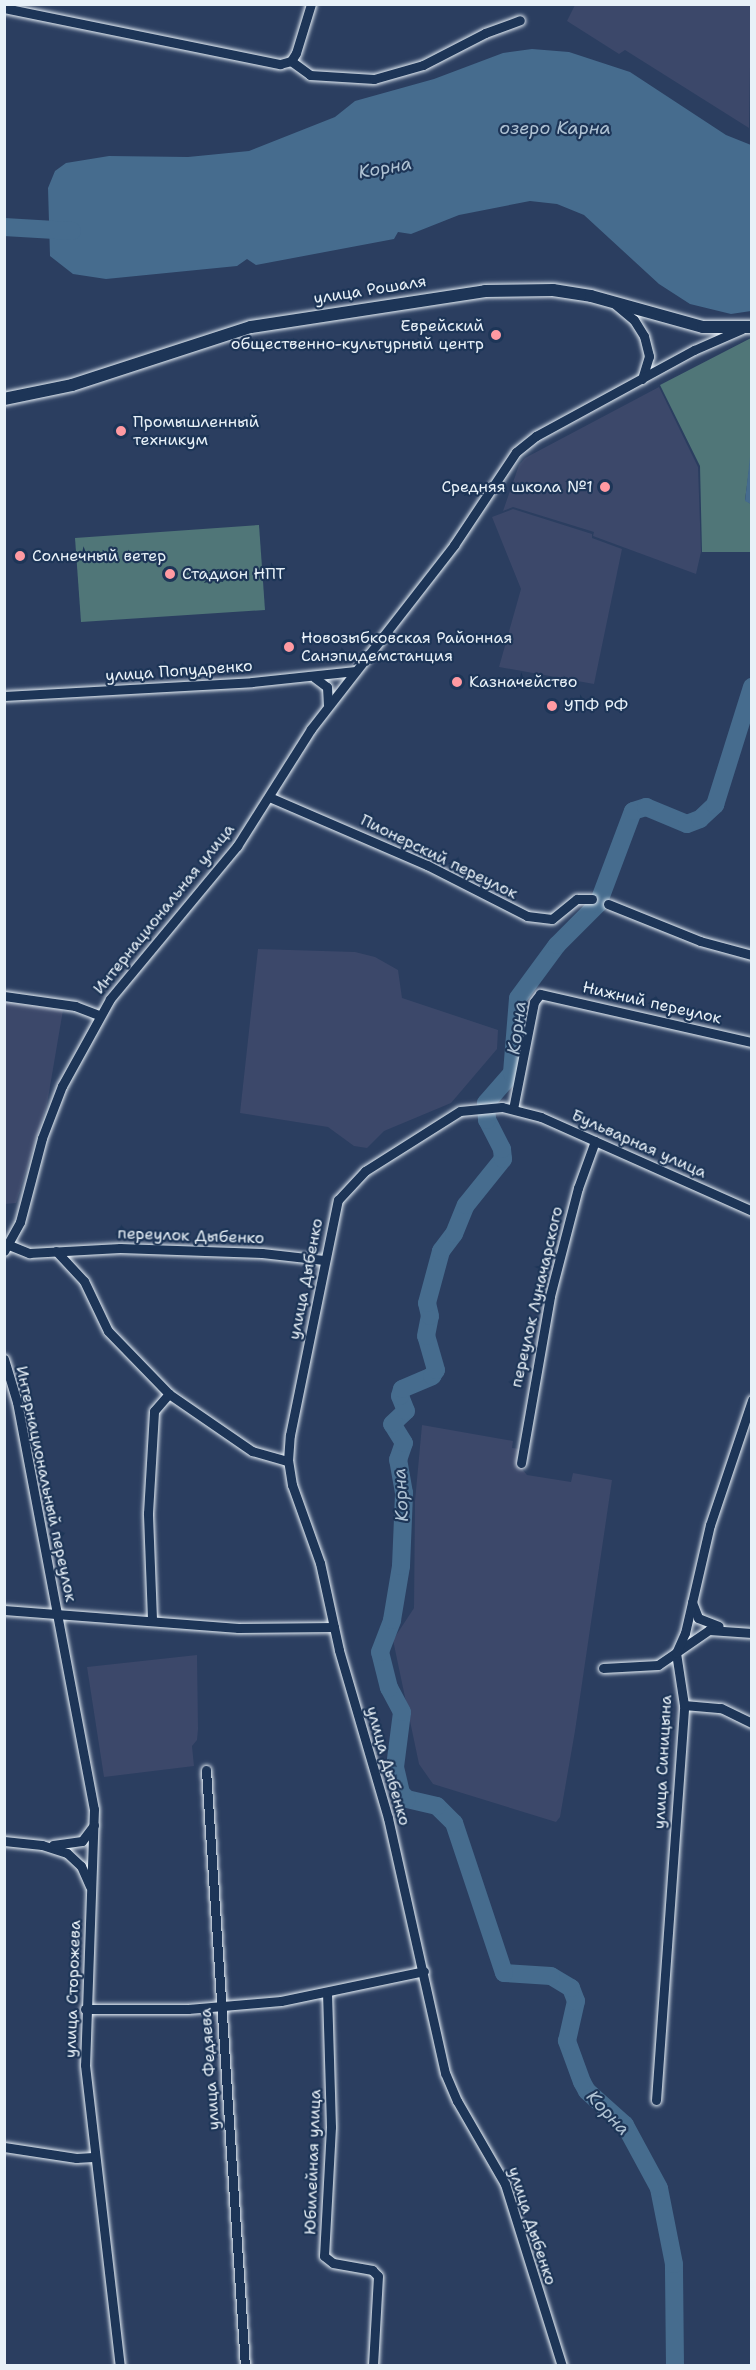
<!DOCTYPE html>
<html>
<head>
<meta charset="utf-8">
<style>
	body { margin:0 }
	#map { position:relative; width:756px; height:2370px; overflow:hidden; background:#2b3e60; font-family:"Shantell Sans",sans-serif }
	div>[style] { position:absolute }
	.built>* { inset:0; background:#3c486a }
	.green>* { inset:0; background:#507678 }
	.water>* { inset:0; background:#466c8e }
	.river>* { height:18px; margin:-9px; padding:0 9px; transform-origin:9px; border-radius:9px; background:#466c8e }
	.roads { filter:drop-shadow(0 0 2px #e8f1f8) drop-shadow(0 0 2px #e8f1f8) }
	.minor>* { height:9px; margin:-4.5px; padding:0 4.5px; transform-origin:4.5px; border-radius:4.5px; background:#1d3557 }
	.major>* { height:12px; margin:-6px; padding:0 6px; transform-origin:6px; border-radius:6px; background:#1d3557 }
	.dots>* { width:16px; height:16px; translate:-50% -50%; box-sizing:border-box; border:3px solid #1d3557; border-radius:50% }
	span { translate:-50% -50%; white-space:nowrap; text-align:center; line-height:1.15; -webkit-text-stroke:4.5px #1d3557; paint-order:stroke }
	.street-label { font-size:16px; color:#e8f1f8 }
	.poi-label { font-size:16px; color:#e8f1f8 }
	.right { translate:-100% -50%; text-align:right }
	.left { translate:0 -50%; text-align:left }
	.water-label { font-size:18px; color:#afc2d3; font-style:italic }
	.frame { position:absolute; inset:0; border:6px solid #e8f1f8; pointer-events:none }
</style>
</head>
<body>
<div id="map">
	<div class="built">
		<div style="clip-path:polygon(575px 5px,751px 5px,749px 128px,625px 50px,619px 54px,567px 21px)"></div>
		<div style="clip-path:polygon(659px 387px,698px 467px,701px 552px,696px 574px,593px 536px,594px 532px,513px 507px,503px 511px,519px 465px,525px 458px)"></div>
		<div style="clip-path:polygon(513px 509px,592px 534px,592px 538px,622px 549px,594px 684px,499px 667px,521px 589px,492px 517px)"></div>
		<div style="clip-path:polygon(258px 949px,355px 952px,375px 957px,398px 970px,402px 998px,498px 1030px,497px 1049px,451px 1103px,384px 1131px,367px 1148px,354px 1146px,328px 1127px,240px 1113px)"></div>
		<div style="clip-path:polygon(5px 1002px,63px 1010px,47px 1104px,16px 1203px,5px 1204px)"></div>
		<div style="clip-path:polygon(422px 1425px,513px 1441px,512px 1448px,520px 1449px,518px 1464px,527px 1475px,571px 1482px,573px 1473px,612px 1480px,575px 1731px,560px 1817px,556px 1822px,433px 1784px,419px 1764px,393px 1640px,414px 1608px,415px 1501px)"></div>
		<div style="clip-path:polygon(197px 1655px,198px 1729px,197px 1740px,192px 1746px,194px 1766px,104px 1777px,87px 1667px)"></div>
	</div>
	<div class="green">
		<div style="clip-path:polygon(751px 338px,752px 448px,745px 500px,751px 504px,751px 552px,702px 552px,700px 466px,660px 385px)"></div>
		<div style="clip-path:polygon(259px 525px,265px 610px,81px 622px,75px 538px)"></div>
	</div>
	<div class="water">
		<div style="clip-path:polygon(532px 49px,569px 52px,630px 72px,726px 135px,751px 145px,751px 311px,731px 314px,690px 304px,659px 284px,584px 215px,557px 204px,530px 201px,459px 215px,411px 234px,398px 232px,394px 239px,256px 265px,247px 259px,237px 266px,106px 279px,73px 274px,50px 256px,48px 188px,55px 171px,66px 163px,109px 156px,188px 157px,249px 151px,335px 117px,355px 101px,434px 79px,503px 53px)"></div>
		<div style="clip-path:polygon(751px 448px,752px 504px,751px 504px,745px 501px)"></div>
	</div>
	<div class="river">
		<div style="left:4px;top:227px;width:68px;rotate:3.4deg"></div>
		<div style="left:675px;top:2366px;width:102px;rotate:-90.6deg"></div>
		<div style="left:674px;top:2264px;width:77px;rotate:-101.2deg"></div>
		<div style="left:659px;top:2188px;width:72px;rotate:-118.4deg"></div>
		<div style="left:625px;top:2125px;width:51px;rotate:-138.2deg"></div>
		<div style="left:587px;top:2091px;width:10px;rotate:-119deg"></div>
		<div style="left:582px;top:2082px;width:44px;rotate:-110.1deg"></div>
		<div style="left:567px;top:2041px;width:41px;rotate:-77.3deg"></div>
		<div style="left:576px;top:2001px;width:14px;rotate:-111deg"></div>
		<div style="left:571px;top:1988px;width:23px;rotate:-149deg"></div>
		<div style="left:551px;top:1976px;width:47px;rotate:-176.3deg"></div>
		<div style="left:504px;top:1973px;width:158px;rotate:-108.4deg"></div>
		<div style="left:454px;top:1823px;width:24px;rotate:-135deg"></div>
		<div style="left:437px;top:1806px;width:31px;rotate:-167deg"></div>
		<div style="left:407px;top:1799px;width:8px;rotate:-135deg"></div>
		<div style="left:401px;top:1793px;width:27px;rotate:-103deg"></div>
		<div style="left:395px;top:1767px;width:55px;rotate:-82.7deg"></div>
		<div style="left:402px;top:1712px;width:27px;rotate:-118deg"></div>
		<div style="left:389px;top:1688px;width:37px;rotate:-104deg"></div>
		<div style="left:380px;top:1652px;width:34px;rotate:-69deg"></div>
		<div style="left:392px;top:1620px;width:55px;rotate:-80.5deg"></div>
		<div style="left:401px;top:1566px;width:73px;rotate:-87.6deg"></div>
		<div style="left:404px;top:1493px;width:34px;rotate:-100deg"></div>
		<div style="left:398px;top:1460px;width:18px;rotate:-71deg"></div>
		<div style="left:404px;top:1443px;width:22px;rotate:-122deg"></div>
		<div style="left:392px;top:1424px;width:19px;rotate:-43deg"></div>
		<div style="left:406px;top:1411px;width:16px;rotate:-112deg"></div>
		<div style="left:400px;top:1396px;width:7px;rotate:-74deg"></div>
		<div style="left:402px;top:1389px;width:33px;rotate:-23deg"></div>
		<div style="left:432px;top:1376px;width:7px;rotate:-56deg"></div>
		<div style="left:436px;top:1370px;width:35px;rotate:-106deg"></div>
		<div style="left:426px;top:1336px;width:20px;rotate:-79deg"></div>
		<div style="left:430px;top:1316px;width:13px;rotate:-103deg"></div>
		<div style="left:427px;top:1303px;width:54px;rotate:-74.9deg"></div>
		<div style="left:441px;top:1251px;width:21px;rotate:-53deg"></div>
		<div style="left:454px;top:1234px;width:31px;rotate:-68deg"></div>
		<div style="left:466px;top:1205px;width:59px;rotate:-51.2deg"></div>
		<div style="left:503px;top:1159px;width:10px;rotate:-96deg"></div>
		<div style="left:502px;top:1149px;width:33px;rotate:-117deg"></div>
		<div style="left:487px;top:1120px;width:17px;rotate:-93deg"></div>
		<div style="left:486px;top:1103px;width:40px;rotate:-49deg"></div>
		<div style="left:512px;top:1073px;width:75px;rotate:-85.4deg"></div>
		<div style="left:518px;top:998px;width:66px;rotate:-53.7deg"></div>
		<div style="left:557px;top:945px;width:58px;rotate:-45deg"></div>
		<div style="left:598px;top:904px;width:99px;rotate:-69.4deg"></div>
		<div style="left:633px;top:811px;width:14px;rotate:-17deg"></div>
		<div style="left:646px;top:807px;width:44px;rotate:22.5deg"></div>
		<div style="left:687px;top:824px;width:14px;rotate:-21deg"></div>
		<div style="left:700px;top:819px;width:21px;rotate:-43deg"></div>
		<div style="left:715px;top:805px;width:124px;rotate:-72.6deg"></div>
	</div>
	<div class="roads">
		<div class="minor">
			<div style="left:4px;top:8px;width:282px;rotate:11.5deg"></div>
			<div style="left:280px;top:64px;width:11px;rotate:-15deg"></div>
			<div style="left:291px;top:61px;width:9px;rotate:-58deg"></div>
			<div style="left:296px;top:53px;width:51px;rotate:-73deg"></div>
			<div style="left:291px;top:61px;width:24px;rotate:36deg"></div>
			<div style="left:310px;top:75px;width:64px;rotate:3.6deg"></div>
			<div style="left:374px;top:79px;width:51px;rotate:-15.9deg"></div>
			<div style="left:423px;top:65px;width:70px;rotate:-27.3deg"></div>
			<div style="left:485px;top:33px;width:37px;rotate:-20deg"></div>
			<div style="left:616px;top:305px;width:23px;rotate:40deg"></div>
			<div style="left:634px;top:320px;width:19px;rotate:58deg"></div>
			<div style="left:644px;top:336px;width:21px;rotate:76deg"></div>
			<div style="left:649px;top:356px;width:24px;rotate:107deg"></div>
			<div style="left:315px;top:678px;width:15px;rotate:37deg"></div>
			<div style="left:327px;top:687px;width:18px;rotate:87deg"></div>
			<div style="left:4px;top:696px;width:248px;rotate:-3.2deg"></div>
			<div style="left:252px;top:682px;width:104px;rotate:-6.1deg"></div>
			<div style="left:269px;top:797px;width:172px;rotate:23.3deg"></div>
			<div style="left:427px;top:865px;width:112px;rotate:27deg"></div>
			<div style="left:527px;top:916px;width:25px;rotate:7deg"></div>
			<div style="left:552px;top:919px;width:32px;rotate:-39deg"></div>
			<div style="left:577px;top:899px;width:15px"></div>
			<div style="left:608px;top:904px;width:99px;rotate:21.9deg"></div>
			<div style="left:700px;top:941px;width:54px;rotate:15.1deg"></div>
			<div style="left:4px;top:996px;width:72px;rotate:8deg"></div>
			<div style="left:75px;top:1006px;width:26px;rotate:21deg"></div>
			<div style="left:513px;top:1109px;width:109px;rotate:-78.9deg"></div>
			<div style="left:534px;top:1002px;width:10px;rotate:-53deg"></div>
			<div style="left:540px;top:994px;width:217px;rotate:12.8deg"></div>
			<div style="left:9px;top:1245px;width:22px;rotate:22deg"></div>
			<div style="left:29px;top:1253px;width:91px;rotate:-3.1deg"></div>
			<div style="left:120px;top:1248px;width:142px;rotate:2deg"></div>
			<div style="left:262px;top:1253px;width:62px;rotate:6.4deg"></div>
			<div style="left:4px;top:1251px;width:33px;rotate:-61deg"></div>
			<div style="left:20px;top:1222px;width:87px;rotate:-75.3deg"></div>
			<div style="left:42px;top:1138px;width:56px;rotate:-69deg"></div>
			<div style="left:62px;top:1086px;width:99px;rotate:-61.1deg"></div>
			<div style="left:110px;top:999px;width:199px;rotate:-50.3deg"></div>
			<div style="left:237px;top:846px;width:138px;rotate:-57.7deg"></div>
			<div style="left:311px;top:729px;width:233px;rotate:-52.1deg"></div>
			<div style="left:454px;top:545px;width:112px;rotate:-56.3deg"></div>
			<div style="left:516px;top:452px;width:26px;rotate:-39deg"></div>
			<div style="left:536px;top:436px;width:180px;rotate:-28.6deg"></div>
			<div style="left:694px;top:350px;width:52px;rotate:-23.6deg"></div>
			<div style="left:56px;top:1251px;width:41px;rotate:47deg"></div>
			<div style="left:84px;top:1281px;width:55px;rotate:64.4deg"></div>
			<div style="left:108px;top:1331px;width:88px;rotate:45.9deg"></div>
			<div style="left:169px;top:1394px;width:101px;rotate:34.5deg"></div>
			<div style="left:252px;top:1451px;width:37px;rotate:16deg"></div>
			<div style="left:4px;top:1359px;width:45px;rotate:73.2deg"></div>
			<div style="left:17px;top:1402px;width:414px;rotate:79.3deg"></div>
			<div style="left:94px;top:1809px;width:256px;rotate:92deg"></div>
			<div style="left:85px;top:2065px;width:303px;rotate:83.4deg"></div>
			<div style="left:521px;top:1463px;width:169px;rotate:-80.1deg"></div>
			<div style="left:550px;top:1296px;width:112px;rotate:-75.5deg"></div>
			<div style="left:578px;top:1188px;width:50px;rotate:-70.1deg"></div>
			<div style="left:692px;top:1602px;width:17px;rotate:69deg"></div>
			<div style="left:698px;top:1618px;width:22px;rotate:21deg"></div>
			<div style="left:4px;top:1610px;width:235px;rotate:4.4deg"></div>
			<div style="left:238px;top:1628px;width:96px;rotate:-0.6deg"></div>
			<div style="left:152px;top:1619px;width:106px;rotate:-92.2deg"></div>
			<div style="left:148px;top:1513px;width:102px;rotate:-86.6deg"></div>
			<div style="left:154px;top:1411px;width:23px;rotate:-49deg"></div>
			<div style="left:603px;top:1668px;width:55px;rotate:-3.1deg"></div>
			<div style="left:658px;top:1665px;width:62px;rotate:-34.5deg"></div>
			<div style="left:709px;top:1630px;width:43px;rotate:4deg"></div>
			<div style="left:684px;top:1705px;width:37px;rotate:5deg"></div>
			<div style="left:721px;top:1708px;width:34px;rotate:26deg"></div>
			<div style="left:206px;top:1770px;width:597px;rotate:86.26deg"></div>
			<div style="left:4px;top:1841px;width:38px;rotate:6deg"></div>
			<div style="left:42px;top:1845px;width:26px;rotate:18deg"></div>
			<div style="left:67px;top:1853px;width:19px;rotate:43deg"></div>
			<div style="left:81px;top:1866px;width:22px;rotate:66deg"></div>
			<div style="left:53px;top:1845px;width:29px;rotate:-8deg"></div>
			<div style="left:82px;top:1841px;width:20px;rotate:-53deg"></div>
			<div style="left:327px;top:1992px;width:135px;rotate:88.3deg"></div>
			<div style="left:331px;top:2127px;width:129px;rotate:93.1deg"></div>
			<div style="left:324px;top:2256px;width:11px;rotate:38deg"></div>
			<div style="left:333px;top:2263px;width:40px;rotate:10deg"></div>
			<div style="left:372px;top:2270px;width:8px;rotate:45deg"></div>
			<div style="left:378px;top:2276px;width:90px;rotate:93.2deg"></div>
			<div style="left:85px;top:2009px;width:103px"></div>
			<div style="left:188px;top:2009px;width:93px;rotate:-4.9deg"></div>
			<div style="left:281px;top:2001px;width:146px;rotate:-11.8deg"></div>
			<div style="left:656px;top:2100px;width:396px;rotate:-85.9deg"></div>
			<div style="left:684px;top:1705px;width:53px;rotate:-98.7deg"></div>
			<div style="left:676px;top:1653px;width:22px;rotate:-66deg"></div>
			<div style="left:685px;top:1633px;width:111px;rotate:-77deg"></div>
			<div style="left:710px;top:1525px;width:132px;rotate:-71.4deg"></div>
			<div style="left:4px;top:2147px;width:73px;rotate:8.7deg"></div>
			<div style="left:76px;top:2158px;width:17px;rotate:-3deg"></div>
			<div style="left:562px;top:2366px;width:191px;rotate:-107.4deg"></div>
			<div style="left:505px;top:2184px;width:96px;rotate:-120deg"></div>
			<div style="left:457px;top:2101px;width:30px;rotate:-113deg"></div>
			<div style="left:445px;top:2073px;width:261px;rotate:-102.6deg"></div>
			<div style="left:388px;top:1818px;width:175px;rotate:-106.3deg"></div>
			<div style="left:339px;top:1650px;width:89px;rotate:-102.3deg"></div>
			<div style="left:320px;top:1563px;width:83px;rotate:-109.7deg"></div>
			<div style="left:292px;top:1485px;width:24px;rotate:-99deg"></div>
			<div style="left:288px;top:1461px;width:26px;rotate:-86deg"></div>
			<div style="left:290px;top:1435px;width:240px;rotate:-78.5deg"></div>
			<div style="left:338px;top:1200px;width:40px;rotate:-47deg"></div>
			<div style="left:365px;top:1171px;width:112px;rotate:-32.3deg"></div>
			<div style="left:460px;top:1111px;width:42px;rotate:-5.4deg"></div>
			<div style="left:502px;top:1107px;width:40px;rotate:14.4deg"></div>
			<div style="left:541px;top:1117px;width:231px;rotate:24deg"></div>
		</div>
		<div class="major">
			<div style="left:4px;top:399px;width:69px;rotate:-11.6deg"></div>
			<div style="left:72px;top:385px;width:188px;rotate:-18deg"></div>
			<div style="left:251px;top:327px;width:237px;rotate:-8.7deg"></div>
			<div style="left:485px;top:291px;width:68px;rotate:-0.8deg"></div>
			<div style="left:553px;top:290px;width:38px;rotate:9deg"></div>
			<div style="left:591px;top:296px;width:116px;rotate:15.5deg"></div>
			<div style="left:703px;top:327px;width:49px"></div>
		</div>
	</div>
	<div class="dots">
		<div style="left:496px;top:335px;background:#ff9aa2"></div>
		<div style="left:121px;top:431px;background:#ff9aa2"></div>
		<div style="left:605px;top:487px;background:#ff9aa2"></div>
		<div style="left:20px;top:556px;background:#ff9aa2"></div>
		<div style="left:170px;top:574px;background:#ff9aa2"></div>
		<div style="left:289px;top:647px;background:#ff9aa2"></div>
		<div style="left:457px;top:682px;background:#ff9aa2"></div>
		<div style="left:552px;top:706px;background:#ff9aa2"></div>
	</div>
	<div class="street-label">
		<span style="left:370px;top:290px;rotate:-9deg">улица Рошаля</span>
		<span style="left:179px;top:671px;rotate:-4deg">улица Попудренко</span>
		<span style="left:439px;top:857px;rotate:26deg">Пионерский переулок</span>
		<span style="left:164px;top:909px;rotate:-51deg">Интернациональная улица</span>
		<span style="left:652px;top:1003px;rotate:13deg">Нижний переулок</span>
		<span style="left:639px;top:1144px;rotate:24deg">Бульварная улица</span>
		<span style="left:191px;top:1236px;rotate:2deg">переулок Дыбенко</span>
		<span style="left:306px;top:1279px;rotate:-79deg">улица Дыбенко</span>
		<span style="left:537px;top:1297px;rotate:-77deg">переулок Луначарского</span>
		<span style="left:46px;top:1484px;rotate:78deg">Интернациональный переулок</span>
		<span style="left:663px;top:1762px;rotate:-87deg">улица Синицына</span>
		<span style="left:388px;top:1766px;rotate:74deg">улица Дыбенко</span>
		<span style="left:73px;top:1989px;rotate:-88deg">улица Сторожева</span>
		<span style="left:210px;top:2069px;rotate:-94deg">улица Федяева</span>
		<span style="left:313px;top:2162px;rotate:-88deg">Юбилейная улица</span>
		<span style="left:532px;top:2226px;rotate:72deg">улица Дыбенко</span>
	</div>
	<div class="poi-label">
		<span class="right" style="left:484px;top:335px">Еврейский<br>общественно-культурный центр</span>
		<span class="left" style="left:133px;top:431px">Промышленный<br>техникум</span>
		<span class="right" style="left:593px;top:487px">Средняя школа №1</span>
		<span class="left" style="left:32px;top:556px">Солнечный ветер</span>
		<span class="left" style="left:182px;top:574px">Стадион НПТ</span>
		<span class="left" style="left:301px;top:647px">Новозыбковская Районная<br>Санэпидемстанция</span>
		<span class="left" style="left:469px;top:682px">Казначейство</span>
		<span class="left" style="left:564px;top:706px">УПФ РФ</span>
	</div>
	<div class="water-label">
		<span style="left:555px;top:128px">озеро Карна</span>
		<span style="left:385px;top:168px;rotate:-10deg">Корна</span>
		<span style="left:517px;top:1028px;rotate:-83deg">Корна</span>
		<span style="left:401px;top:1495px;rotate:-93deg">Корна</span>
		<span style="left:608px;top:2113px;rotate:47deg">Корна</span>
	</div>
	<div class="frame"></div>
</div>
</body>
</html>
